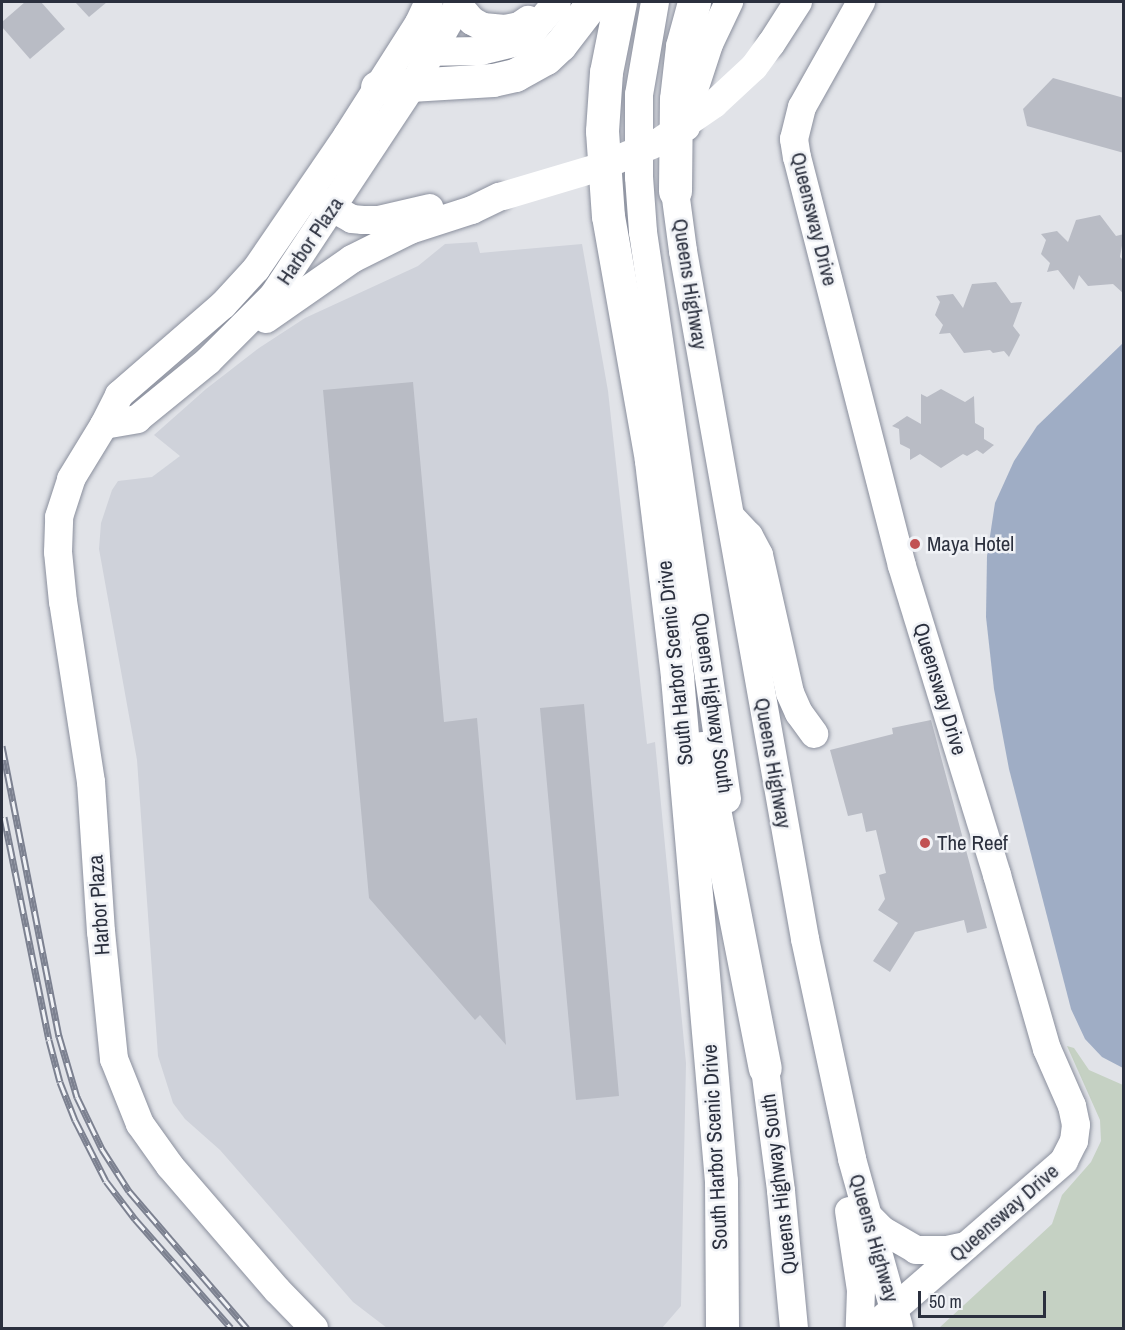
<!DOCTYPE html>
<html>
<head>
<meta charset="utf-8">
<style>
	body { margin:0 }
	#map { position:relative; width:1125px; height:1330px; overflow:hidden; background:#e1e3e8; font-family:"Archivo Narrow",sans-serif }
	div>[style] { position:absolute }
	.built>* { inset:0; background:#cfd2da }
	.green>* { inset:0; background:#c5d1c3 }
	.water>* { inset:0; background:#9fadc5 }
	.building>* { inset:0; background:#b9bcc5 }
	.roads { filter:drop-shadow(0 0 2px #8a8f9d) drop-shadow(0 0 2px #8a8f9d) }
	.secondary>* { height:28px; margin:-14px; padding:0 14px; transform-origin:14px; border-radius:14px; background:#fff }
	.highway>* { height:33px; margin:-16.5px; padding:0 16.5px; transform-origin:16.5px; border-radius:16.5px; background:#fff }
	.rail>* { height:7px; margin-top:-3.5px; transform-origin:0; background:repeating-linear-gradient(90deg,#f0f2f6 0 14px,#7c8190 0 28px); box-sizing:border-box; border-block:2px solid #7c8190 }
	.secondary-bridge>* { height:28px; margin:-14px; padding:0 14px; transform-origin:14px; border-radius:14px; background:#fff }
	.dots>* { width:16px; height:16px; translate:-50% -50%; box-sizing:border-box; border:3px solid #f0f2f6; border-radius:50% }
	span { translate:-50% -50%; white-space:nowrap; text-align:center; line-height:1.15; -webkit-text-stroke:5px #f0f2f6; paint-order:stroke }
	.street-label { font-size:21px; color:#2b303e }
	.poi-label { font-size:21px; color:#2b303e }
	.left { translate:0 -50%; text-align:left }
	.frame { position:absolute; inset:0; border:3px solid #2b303e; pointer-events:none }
	.scale { position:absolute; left:918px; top:1291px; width:128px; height:27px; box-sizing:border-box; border:3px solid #2b303e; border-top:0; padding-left:8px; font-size:18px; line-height:21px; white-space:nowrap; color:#2b303e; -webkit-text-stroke:4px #f0f2f6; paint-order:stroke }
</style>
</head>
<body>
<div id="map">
	<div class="built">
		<div style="clip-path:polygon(477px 242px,480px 253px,582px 244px,608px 391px,647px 744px,655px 742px,686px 1063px,681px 1306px,662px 1328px,387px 1328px,353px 1302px,220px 1150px,185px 1119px,173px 1103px,158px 1056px,137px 760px,99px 549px,101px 523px,112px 490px,118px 481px,152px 477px,180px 456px,154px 435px,206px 389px,259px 348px,305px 318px,418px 266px,445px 244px)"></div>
	</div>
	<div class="green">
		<div style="clip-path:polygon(1067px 1046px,1074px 1048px,1089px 1070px,1123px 1085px,1123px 1328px,939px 1328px,1052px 1224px,1062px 1195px,1091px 1162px,1101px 1141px,1100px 1120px)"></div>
	</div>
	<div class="water">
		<div style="clip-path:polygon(1123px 343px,1123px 1068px,1102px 1057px,1085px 1039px,1071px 1009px,1009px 769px,994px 689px,986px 617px,987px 556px,995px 503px,1014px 461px,1037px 426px)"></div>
	</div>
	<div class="building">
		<div style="clip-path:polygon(25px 2px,41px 2px,65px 29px,30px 59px,2px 27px,2px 22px)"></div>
		<div style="clip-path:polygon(75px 2px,107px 2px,89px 17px)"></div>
		<div style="clip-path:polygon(1053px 78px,1124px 98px,1124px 153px,1027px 126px,1023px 109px)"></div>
		<div style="clip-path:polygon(1100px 215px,1116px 236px,1124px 234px,1120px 257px,1124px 261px,1124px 294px,1113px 284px,1088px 286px,1079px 275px,1074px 290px,1058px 270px,1047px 272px,1050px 263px,1041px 254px,1046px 240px,1041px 234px,1057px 231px,1068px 242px,1076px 220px)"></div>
		<div style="clip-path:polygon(996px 282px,1011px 303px,1022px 302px,1013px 326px,1020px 335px,1009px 357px,1004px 351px,993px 353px,990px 350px,964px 353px,950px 333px,939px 334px,943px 325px,935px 315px,940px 302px,936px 296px,953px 294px,963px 308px,972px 284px)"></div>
		<div style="clip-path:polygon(413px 382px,444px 722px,477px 718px,506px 1045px,480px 1015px,475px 1020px,369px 898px,323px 390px)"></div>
		<div style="clip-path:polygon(941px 389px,965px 402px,974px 396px,975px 423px,984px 428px,984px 439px,994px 445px,983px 454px,977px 450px,967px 456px,963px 454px,941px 468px,920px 454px,910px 460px,910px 449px,900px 444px,899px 429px,892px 426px,907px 416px,921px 424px,921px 394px,927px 397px)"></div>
		<div style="clip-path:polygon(584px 704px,619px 1096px,576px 1100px,540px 708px)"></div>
		<div style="clip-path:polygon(931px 720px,987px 928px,967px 933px,964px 920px,915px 932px,890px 972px,873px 961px,898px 923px,878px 910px,885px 899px,879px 875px,886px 873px,876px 830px,866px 832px,862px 813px,848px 816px,830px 750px,893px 734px,892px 728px)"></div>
	</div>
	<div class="roads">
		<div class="secondary">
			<div style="left:655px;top:2px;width:94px;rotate:99.8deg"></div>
			<div style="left:639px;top:95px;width:82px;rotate:90deg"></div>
			<div style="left:639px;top:177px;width:55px;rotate:85.8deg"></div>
			<div style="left:643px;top:232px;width:573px;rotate:81.57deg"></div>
			<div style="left:861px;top:2px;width:120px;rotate:119.3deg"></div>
			<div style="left:802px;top:107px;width:33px;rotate:104deg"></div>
			<div style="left:794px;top:139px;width:18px;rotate:81deg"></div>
			<div style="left:797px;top:157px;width:422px;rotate:75.6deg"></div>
			<div style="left:902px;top:566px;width:323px;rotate:72.9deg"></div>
			<div style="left:997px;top:875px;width:181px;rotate:74deg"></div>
			<div style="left:1047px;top:1049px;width:62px;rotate:66.3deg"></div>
			<div style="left:1072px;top:1106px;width:19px;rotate:78deg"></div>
			<div style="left:1076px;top:1125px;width:16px;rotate:97deg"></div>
			<div style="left:1074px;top:1141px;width:22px;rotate:117deg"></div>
			<div style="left:1064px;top:1161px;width:254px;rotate:139deg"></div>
			<div style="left:459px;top:6px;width:20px;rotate:49deg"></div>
			<div style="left:472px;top:21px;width:13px;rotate:29deg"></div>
			<div style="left:483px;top:27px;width:22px;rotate:5deg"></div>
			<div style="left:505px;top:29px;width:14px;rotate:-12deg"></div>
			<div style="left:519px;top:26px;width:11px;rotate:-34deg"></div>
			<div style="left:771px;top:44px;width:50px;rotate:-57.3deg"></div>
			<div style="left:419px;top:52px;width:62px;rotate:-0.9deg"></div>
			<div style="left:481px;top:51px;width:38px;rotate:-14deg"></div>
			<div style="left:518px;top:42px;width:16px;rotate:-35deg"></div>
			<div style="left:531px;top:33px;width:40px;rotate:-50deg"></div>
			<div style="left:686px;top:127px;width:38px;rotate:-78deg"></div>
			<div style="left:694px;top:90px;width:48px;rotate:-71.9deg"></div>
			<div style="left:709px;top:44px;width:47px;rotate:-64.5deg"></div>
			<div style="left:678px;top:169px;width:22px;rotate:98deg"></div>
			<div style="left:675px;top:191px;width:61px;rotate:82.4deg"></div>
			<div style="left:683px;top:251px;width:699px;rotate:79.94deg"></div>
			<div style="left:805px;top:939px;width:225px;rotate:77.9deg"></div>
			<div style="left:852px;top:1159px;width:174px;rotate:74.4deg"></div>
			<div style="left:318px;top:200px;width:39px;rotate:29deg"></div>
			<div style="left:352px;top:219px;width:11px;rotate:5deg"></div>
			<div style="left:363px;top:220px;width:16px"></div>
			<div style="left:379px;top:220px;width:52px;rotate:-13.2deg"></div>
			<div style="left:266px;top:319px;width:105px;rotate:-34.9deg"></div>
			<div style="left:352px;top:259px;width:65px;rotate:-26.6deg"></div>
			<div style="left:410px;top:230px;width:65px;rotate:-17.9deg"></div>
			<div style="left:472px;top:210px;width:30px;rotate:-26deg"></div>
			<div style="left:104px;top:425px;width:34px;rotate:-10deg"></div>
			<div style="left:137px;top:419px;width:92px;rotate:-39.2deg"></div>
			<div style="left:208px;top:361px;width:92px;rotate:-45deg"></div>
			<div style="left:273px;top:296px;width:255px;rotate:-56.5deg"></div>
			<div style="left:414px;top:83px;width:93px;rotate:-60.4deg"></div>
			<div style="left:732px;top:518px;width:25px;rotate:47deg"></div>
			<div style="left:749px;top:536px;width:21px;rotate:62deg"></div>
			<div style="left:759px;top:555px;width:141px;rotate:77.3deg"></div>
			<div style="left:790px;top:693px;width:22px;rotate:66deg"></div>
			<div style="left:799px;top:713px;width:26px;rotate:54deg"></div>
			<div style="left:762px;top:1046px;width:146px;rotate:82.5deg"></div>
			<div style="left:781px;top:1191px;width:138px;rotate:84.6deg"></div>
			<div style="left:849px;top:1211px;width:80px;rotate:81.4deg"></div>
			<div style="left:861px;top:1290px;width:38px;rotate:92deg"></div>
			<div style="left:865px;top:1213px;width:24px;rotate:45deg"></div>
			<div style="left:882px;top:1230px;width:39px;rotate:30deg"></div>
			<div style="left:916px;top:1250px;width:31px"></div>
			<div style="left:947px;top:1250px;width:19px;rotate:-12deg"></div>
			<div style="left:314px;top:1328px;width:53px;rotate:-134.2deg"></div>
			<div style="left:277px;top:1290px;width:164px;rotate:-130.8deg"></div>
			<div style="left:170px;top:1166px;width:52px;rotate:-125.5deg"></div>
			<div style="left:140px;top:1124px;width:70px;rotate:-111.8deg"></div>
			<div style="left:114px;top:1059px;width:128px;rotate:-95.8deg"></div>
			<div style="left:101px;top:932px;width:150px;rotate:-93.8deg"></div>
			<div style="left:91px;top:782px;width:182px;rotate:-98.8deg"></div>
			<div style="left:63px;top:602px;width:50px;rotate:-95.7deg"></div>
			<div style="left:58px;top:552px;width:35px;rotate:-88deg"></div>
			<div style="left:59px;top:517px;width:40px;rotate:-72deg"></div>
			<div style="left:71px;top:479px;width:63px;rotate:-58.6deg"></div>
			<div style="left:104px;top:425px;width:34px;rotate:-63deg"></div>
			<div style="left:119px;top:395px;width:138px;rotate:-40.9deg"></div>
			<div style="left:223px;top:305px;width:49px;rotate:-47.5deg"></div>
			<div style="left:256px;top:269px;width:161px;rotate:-55.6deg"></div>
			<div style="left:347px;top:136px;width:134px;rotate:-57.5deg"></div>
			<div style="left:419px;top:23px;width:23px;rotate:-65deg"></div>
		</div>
		<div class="highway">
			<div style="left:620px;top:2px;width:71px;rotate:101.3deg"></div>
			<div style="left:606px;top:72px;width:59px;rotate:93.9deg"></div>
			<div style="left:602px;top:131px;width:85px;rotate:86deg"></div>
			<div style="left:608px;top:216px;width:249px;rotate:80deg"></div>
			<div style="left:651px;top:461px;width:218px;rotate:83.1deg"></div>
			<div style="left:677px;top:677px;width:506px;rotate:85.01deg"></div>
			<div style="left:721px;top:1181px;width:147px;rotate:89.6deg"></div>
			<div style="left:377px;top:87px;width:116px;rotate:-3.5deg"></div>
			<div style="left:493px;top:80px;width:23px;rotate:-13deg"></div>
			<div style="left:515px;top:75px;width:35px;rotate:-29deg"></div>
			<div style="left:546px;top:58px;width:19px;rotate:-43deg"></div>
			<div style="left:560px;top:45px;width:54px;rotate:-52.5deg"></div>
			<div style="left:675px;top:191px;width:92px;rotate:-89.4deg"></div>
			<div style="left:676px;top:99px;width:53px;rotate:-83.5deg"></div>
			<div style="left:682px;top:46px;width:46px;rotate:-74.7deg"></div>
			<div style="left:702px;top:748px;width:326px;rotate:78.9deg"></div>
		</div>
	</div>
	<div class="rail">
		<div style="left:2px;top:746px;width:296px;rotate:78.9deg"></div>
		<div style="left:59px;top:1036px;width:64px;rotate:73.6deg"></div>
		<div style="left:77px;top:1097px;width:58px;rotate:64.3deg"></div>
		<div style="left:102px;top:1149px;width:50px;rotate:57.3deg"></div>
		<div style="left:129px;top:1191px;width:181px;rotate:49.3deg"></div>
		<div style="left:4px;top:817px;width:227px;rotate:78.6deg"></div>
		<div style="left:49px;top:1040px;width:43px;rotate:75.3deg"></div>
		<div style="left:60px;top:1082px;width:41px;rotate:68.5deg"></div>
		<div style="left:75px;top:1120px;width:68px;rotate:63.1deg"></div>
		<div style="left:106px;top:1181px;width:48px;rotate:52.7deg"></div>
		<div style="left:135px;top:1219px;width:145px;rotate:48.6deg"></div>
	</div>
	<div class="secondary-bridge">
		<div style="left:503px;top:196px;width:101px;rotate:-16.6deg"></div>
		<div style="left:600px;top:167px;width:64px;rotate:-23deg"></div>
		<div style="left:659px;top:142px;width:67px;rotate:-34.6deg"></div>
		<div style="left:714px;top:104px;width:54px;rotate:-42.8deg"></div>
		<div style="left:754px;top:67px;width:29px;rotate:-54deg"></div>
	</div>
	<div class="dots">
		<div style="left:915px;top:544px;background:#c15254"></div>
		<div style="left:925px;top:843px;background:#c15254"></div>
	</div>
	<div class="street-label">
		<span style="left:814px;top:219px;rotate:76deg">Queensway Drive</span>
		<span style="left:310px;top:241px;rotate:-56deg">Harbor Plaza</span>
		<span style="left:690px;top:284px;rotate:81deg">Queens Highway</span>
		<span style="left:675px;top:663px;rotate:-96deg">South Harbor Scenic Drive</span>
		<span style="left:940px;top:689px;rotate:73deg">Queensway Drive</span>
		<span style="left:713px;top:703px;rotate:82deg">Queens Highway South</span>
		<span style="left:773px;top:763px;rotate:80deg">Queens Highway</span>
		<span style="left:99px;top:905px;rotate:-94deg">Harbor Plaza</span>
		<span style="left:715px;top:1147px;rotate:-93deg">South Harbor Scenic Drive</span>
		<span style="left:779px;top:1184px;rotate:-97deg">Queens Highway South</span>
		<span style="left:1004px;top:1213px;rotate:-41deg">Queensway Drive</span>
		<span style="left:874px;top:1238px;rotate:74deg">Queens Highway</span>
	</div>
	<div class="poi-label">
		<span class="left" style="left:927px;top:544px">Maya Hotel</span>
		<span class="left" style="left:937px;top:843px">The Reef</span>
	</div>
	<div class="frame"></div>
	<div class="scale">50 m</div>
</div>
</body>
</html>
